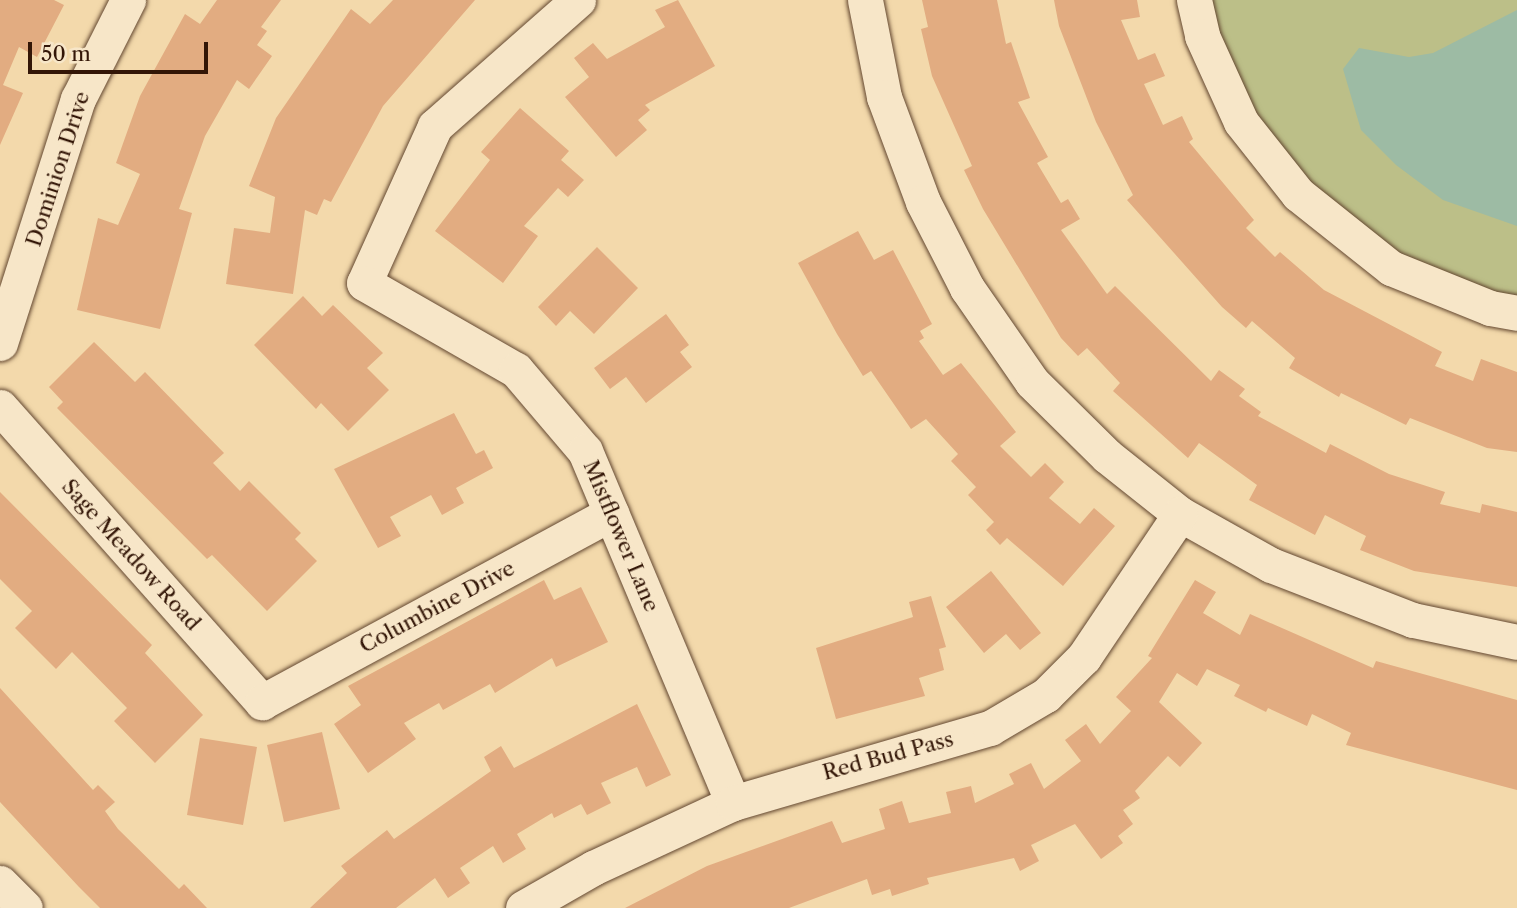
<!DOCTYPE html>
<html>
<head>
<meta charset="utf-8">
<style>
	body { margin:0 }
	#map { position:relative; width:1517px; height:908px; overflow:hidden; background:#f3d9ab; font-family:"Libre Caslon Text",serif }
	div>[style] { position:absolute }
	.green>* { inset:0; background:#bcbf88 }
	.water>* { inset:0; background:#9dbba4 }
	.building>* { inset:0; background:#e2ac81 }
	.roads { filter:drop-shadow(0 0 2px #634730) drop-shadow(0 0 2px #634730) }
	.minor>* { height:35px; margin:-17.5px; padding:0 17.5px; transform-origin:17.5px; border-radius:17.5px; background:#f7e6c8 }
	span { translate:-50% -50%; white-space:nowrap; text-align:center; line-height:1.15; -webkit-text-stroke:7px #f7e6c8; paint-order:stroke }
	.street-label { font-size:21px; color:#331607 }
	.scale { position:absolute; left:28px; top:42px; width:180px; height:32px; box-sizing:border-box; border:4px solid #331607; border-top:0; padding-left:9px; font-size:21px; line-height:24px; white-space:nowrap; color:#331607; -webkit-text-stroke:5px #f7e6c8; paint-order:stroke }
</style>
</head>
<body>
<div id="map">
	<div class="green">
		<div style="clip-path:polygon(1206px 0,1517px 0,1517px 302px,1391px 252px,1296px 172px,1253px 113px)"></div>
	</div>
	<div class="water">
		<div style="clip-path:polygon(1517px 10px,1517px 226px,1443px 200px,1396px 165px,1361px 130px,1343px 69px,1359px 48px,1409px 57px,1433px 53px)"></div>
	</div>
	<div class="building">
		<div style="clip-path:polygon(0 0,54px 0,64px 5px,37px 57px,19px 47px,3px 85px,23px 93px,0 145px)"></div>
		<div style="clip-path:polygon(217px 0,281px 0,261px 27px,267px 31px,257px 45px,272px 56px,249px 89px,237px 80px,205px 136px,179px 209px,192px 213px,160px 329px,77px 310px,98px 218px,118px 225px,140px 174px,116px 163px,140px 96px,185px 14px,200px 24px)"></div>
		<div style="clip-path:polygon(393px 0,475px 0,383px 106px,331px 202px,324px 199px,317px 215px,305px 210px,293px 294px,226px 284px,234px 228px,270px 233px,275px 197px,249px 186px,276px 118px,351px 9px,370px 24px)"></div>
		<div style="clip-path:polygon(678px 0,715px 66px,645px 105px,650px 110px,638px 120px,647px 130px,616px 157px,565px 97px,589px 77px,574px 58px,593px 43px,607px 59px,665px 27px,655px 10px)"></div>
		<div style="clip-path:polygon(922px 0,997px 0,1006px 44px,1011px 42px,1030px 98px,1018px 102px,1048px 157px,1037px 163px,1061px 203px,1068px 199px,1080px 219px,1061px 230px,1107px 294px,1115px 286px,1211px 381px,1219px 370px,1245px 389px,1239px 396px,1261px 412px,1258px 416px,1326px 453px,1330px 444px,1389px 474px,1445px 492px,1440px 504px,1480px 513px,1482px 504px,1517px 512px,1517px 587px,1414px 571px,1360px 550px,1366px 536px,1325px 515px,1315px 535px,1249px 500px,1257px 485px,1199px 443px,1188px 458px,1113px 391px,1120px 383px,1087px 348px,1078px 356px,1061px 338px,983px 209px,964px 170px,972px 166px,932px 76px,921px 29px,928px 27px)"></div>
		<div style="clip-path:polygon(1054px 0,1137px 0,1140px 17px,1121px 20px,1138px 60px,1155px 53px,1165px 76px,1144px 84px,1163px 125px,1182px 116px,1193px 139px,1189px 142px,1254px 220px,1246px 228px,1275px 257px,1280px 252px,1324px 290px,1442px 352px,1435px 366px,1473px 381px,1481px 359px,1517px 372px,1517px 452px,1487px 448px,1410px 418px,1406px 425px,1341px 393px,1339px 397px,1289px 368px,1295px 358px,1252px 321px,1246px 328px,1222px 307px,1127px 200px,1133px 195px,1096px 122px,1059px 26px)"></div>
		<div style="clip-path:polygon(520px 108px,569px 151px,561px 160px,584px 180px,568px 197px,558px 188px,524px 226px,538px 236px,503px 283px,435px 231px,490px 160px,481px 152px)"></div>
		<div style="clip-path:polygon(858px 231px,874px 260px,893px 250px,932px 324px,920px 331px,924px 338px,919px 341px,943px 375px,961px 363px,1016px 432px,1000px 446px,1031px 477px,1045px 463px,1064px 482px,1049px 498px,1080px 524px,1094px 508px,1115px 526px,1063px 586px,1007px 538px,1000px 545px,986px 530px,994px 522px,968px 495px,976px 487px,951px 461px,958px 454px,926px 419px,911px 429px,871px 371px,863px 376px,837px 334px,798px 263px)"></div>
		<div style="clip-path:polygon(597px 247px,638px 288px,594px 334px,570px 311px,556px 326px,538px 307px)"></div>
		<div style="clip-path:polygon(303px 296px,322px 316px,333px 305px,383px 353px,367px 368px,389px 390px,348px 431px,321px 403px,316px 409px,254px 345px)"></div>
		<div style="clip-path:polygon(666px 314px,689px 345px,680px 352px,692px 367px,646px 403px,626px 377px,610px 389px,594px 368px)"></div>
		<div style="clip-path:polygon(94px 342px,135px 382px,145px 372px,224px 453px,213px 463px,240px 491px,249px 481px,301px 533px,295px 539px,317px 561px,267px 611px,212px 555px,207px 559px,57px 408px,63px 402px,49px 387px)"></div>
		<div style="clip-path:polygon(454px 413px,476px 454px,484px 450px,493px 468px,456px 488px,464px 503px,442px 515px,431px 495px,390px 517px,401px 536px,378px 548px,334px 469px)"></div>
		<div style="clip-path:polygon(0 492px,152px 645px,145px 653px,203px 715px,155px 763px,114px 721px,127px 708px,72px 652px,56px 669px,15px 628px,32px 611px,0 579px)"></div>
		<div style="clip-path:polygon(991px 571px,1041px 633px,1020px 650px,1006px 634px,984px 653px,946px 607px)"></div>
		<div style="clip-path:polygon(544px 580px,554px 600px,581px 587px,608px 642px,556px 667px,552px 658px,495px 693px,490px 684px,443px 710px,439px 703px,404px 723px,416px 739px,368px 773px,334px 724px,361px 705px,348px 686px)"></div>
		<div style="clip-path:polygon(1195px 580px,1216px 592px,1203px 613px,1240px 635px,1250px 614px,1373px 668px,1376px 661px,1517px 700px,1517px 790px,1346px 745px,1351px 733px,1312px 714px,1307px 726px,1268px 708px,1266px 712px,1234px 696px,1240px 685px,1207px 669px,1197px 686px,1177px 673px,1159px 702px,1202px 743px,1180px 767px,1168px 756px,1135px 791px,1140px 798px,1123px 810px,1133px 824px,1118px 836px,1123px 843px,1101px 859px,1075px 824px,1031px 845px,1039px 861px,1020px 871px,1014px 858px,927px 878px,929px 884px,892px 896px,890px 889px,872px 895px,867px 879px,789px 908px,625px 908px,707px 866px,832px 821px,842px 843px,885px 829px,879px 809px,902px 801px,909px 823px,951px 813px,946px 792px,971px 786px,975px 803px,1014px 784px,1009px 774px,1031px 763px,1044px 789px,1081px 761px,1065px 740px,1086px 724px,1100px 744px,1131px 711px,1116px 697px,1152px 658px,1148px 656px)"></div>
		<div style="clip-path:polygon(931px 596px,946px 647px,939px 649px,944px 670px,919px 678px,925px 696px,836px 719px,816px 648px,913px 617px,909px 602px)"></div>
		<div style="clip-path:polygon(0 688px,93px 790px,98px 785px,115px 802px,105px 811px,118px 829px,179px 889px,184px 884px,207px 908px,100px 908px,79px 887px,0 802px)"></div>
		<div style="clip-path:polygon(637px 704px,671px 775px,646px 787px,637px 767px,601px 783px,611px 803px,587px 815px,581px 804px,554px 818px,552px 813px,517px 834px,526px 849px,503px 863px,493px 846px,460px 868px,470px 883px,448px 898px,435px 878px,396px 908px,310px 908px,347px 873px,341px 866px,387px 830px,394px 839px,491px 771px,484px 757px,501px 746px,514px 768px)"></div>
		<div style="clip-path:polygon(322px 732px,340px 809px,284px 822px,267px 745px)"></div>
		<div style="clip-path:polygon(200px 738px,257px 747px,243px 825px,187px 815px)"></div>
	</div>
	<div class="roads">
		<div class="minor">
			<div style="left:578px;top:0;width:191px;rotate:138.6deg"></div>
			<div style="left:435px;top:126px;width:172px;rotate:114.3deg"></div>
			<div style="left:364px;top:283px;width:175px;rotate:29.8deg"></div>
			<div style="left:516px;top:370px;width:106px;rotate:49.6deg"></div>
			<div style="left:585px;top:451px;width:382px;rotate:67.2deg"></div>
			<div style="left:865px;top:0;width:99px;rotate:78.9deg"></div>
			<div style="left:884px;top:97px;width:112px;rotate:69.6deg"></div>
			<div style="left:923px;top:202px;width:97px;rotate:62.9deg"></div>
			<div style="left:967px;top:288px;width:114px;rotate:55.3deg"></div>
			<div style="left:1032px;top:382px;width:105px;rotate:44.6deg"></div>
			<div style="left:1107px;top:456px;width:93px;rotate:38.5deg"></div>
			<div style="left:1180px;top:514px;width:104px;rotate:29.3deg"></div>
			<div style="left:1271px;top:565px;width:152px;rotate:21.2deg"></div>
			<div style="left:1413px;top:620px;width:106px;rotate:11.9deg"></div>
			<div style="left:1194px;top:0;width:37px;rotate:77deg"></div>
			<div style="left:1202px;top:36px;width:94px;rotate:65.6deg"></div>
			<div style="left:1241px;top:122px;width:92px;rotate:51.6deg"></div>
			<div style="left:1298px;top:194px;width:119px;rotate:38.5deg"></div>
			<div style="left:1391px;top:268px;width:107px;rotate:22deg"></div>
			<div style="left:1490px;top:308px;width:27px;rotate:10deg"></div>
			<div style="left:0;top:343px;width:256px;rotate:-72.3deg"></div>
			<div style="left:78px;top:99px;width:111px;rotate:-63.2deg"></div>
			<div style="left:0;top:407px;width:395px;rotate:48.4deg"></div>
			<div style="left:262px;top:702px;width:397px;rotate:-28.4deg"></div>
			<div style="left:0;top:883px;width:35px;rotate:45deg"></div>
			<div style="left:523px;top:908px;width:81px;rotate:-29.7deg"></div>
			<div style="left:593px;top:868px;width:154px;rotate:-24.9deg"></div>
			<div style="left:733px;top:803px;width:268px;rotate:-16.3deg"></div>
			<div style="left:990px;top:728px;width:65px;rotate:-30.5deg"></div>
			<div style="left:1046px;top:695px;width:54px;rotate:-45deg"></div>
			<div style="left:1084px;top:657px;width:172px;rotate:-56.1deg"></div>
		</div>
	</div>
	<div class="street-label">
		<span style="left:58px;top:169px;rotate:-72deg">Dominion Drive</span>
		<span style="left:621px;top:536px;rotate:67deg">Mistflower Lane</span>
		<span style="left:131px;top:555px;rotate:48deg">Sage Meadow Road</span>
		<span style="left:437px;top:607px;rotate:-28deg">Columbine Drive</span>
		<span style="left:888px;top:756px;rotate:-15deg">Red Bud Pass</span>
	</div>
	<div class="scale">50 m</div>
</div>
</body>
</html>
